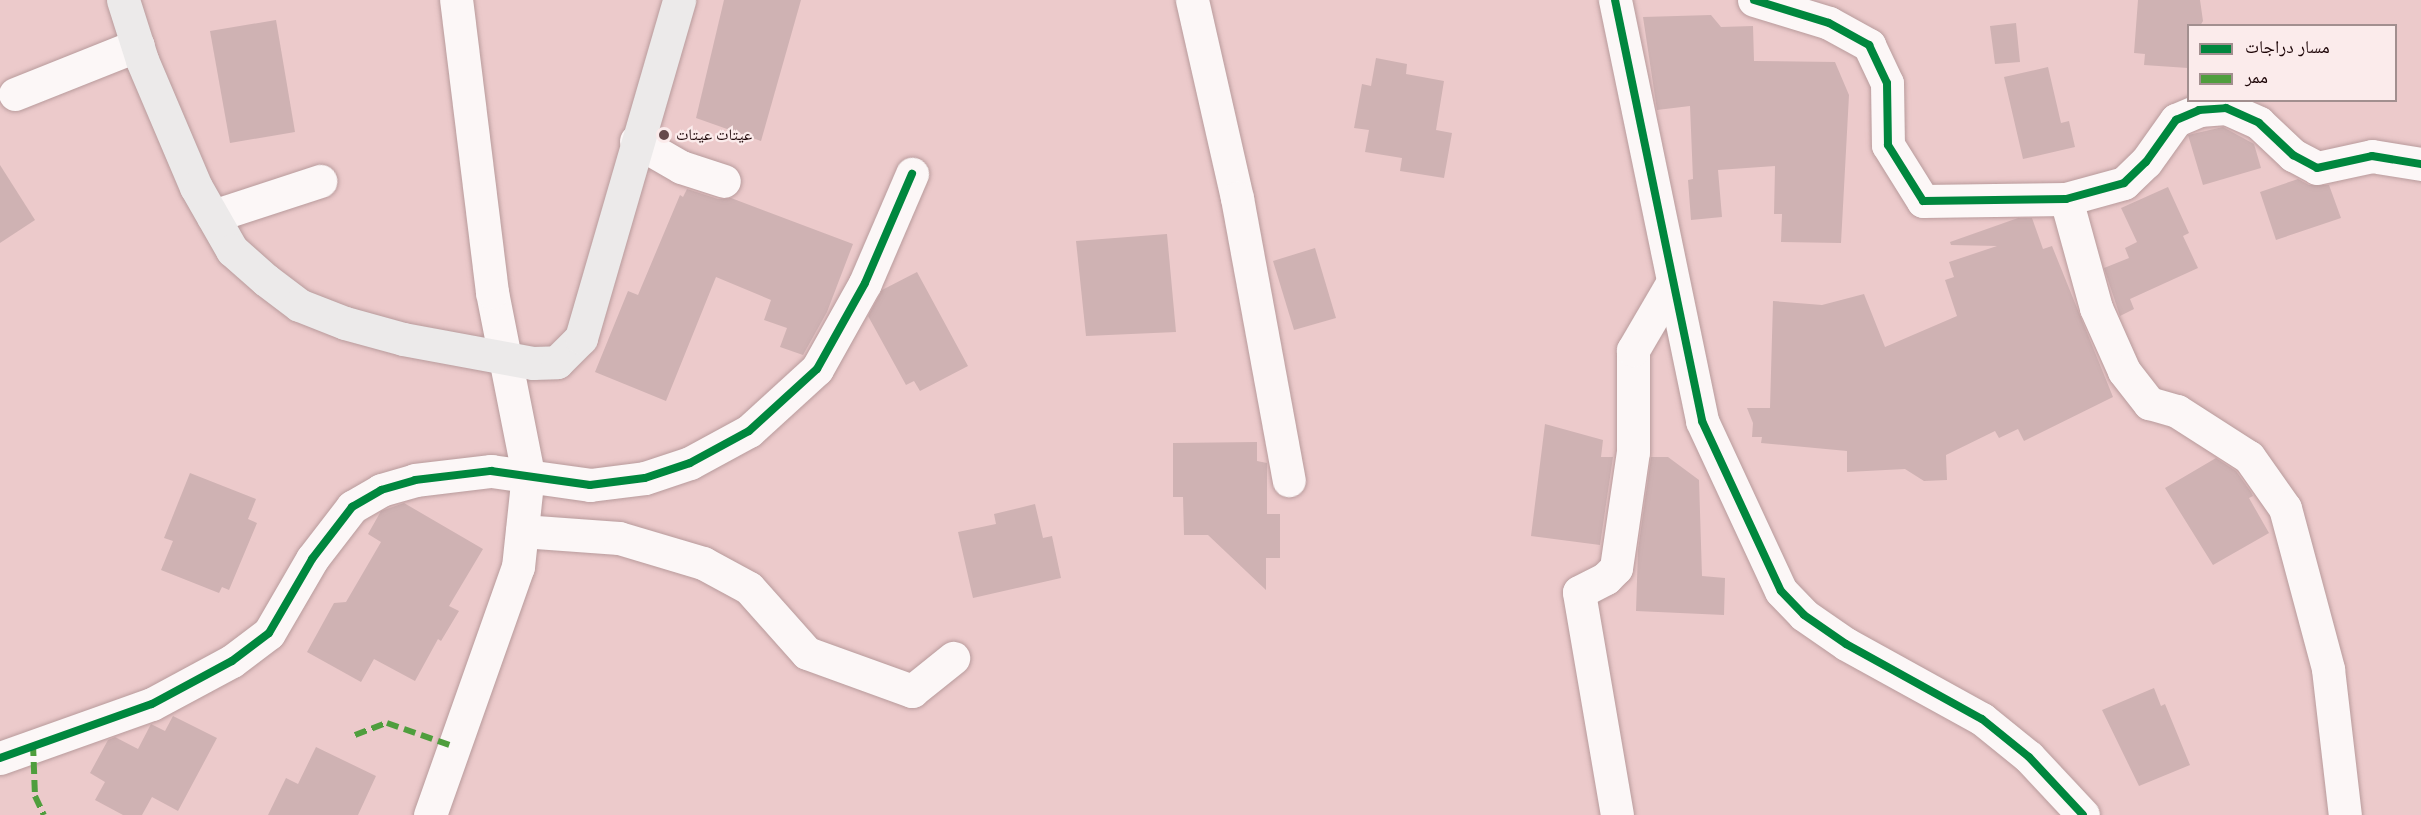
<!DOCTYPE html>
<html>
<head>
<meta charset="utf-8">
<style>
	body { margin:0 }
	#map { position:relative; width:2421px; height:815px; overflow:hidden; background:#eccacb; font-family:Raleway,"Noto Naskh Arabic",sans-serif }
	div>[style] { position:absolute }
	.building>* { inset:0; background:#cfb2b3 }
	.roads { filter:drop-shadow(0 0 2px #b89b9c) drop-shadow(0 0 2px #b89b9c) }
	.street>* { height:33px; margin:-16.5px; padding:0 16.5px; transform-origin:16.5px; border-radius:16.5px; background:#fcf7f7 }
	.secondary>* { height:33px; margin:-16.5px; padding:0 16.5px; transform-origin:16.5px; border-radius:16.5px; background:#eceaea }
	.quiet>* { height:6px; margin-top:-3px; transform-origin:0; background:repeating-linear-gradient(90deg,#4f9e3d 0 12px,transparent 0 18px) }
	.cycleway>* { height:8px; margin:-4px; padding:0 4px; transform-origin:4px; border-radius:4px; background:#00873e }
	.dots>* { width:16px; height:16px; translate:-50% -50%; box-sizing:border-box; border:3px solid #fbebeb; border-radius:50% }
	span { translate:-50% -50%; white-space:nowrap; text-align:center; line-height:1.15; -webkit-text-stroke:4.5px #fbebeb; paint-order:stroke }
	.poi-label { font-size:16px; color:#1c0406 }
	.left { translate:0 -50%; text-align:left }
	.legend { position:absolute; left:2187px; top:24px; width:210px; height:78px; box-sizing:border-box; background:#fbebeb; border:2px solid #a28f8f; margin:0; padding:8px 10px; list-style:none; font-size:18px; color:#1c0406 }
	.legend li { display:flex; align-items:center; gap:12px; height:30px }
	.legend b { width:30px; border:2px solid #a28f8f }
</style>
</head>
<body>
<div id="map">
	<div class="building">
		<div style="clip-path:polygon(724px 0,801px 0,761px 141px,696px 118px)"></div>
		<div style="clip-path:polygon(2138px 0,2200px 0,2203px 21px,2200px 26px,2188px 26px,2188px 68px,2144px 65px,2145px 54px,2134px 53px)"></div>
		<div style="clip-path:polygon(1711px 15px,1721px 27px,1753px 26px,1754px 61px,1835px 62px,1849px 95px,1841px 243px,1781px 242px,1782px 214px,1774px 214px,1775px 166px,1718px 170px,1722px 217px,1691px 220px,1688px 180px,1693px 179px,1690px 106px,1657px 110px,1643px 17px)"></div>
		<div style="clip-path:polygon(276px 20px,295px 132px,230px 143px,210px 31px)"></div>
		<div style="clip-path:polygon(2016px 23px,2020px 62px,1995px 64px,1990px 26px)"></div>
		<div style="clip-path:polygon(1376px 58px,1407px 64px,1406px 74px,1444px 81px,1436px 130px,1452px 133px,1444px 178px,1400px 171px,1402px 158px,1365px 152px,1369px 130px,1354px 128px,1362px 84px,1371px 86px)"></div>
		<div style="clip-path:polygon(2048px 67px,2061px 123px,2069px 121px,2075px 147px,2023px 159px,2004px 77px)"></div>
		<div style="clip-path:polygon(2223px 127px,2254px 144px,2261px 168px,2203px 185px,2188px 135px)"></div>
		<div style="clip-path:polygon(0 165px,35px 220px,0 243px)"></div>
		<div style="clip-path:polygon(2298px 179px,2309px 185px,2329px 185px,2341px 218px,2276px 240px,2260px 192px)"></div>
		<div style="clip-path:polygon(2168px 187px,2189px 233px,2183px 236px,2198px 268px,2130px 299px,2134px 309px,2120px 316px,2104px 268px,2129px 258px,2125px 248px,2137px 242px,2121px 208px)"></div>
		<div style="clip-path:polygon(687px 189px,718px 199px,731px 198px,853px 244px,827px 312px,803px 355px,780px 347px,787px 328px,764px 320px,771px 300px,716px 277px,666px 401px,595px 372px,628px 291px,638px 295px,680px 195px,683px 197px)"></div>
		<div style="clip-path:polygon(2018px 218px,2032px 218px,2043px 249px,2052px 246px,2113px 397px,2024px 441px,2018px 429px,1999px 438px,1995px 431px,1946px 455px,1947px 480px,1924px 481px,1905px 469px,1847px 472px,1847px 451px,1761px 443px,1762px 437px,1752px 437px,1753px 423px,1747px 408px,1770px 408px,1773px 301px,1822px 305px,1864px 294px,1885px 347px,1957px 316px,1945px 280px,1954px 277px,1949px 262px,1997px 246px,1951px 245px,1950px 242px)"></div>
		<div style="clip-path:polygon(1167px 234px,1176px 332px,1086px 336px,1076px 241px)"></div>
		<div style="clip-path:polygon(1315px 248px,1336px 318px,1294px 330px,1273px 261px)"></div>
		<div style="clip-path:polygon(917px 272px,968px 366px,920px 391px,914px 381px,906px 385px,868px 316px,882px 290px)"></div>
		<div style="clip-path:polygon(1545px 424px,1603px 440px,1601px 457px,1613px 457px,1600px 545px,1531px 536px)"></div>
		<div style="clip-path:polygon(1257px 442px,1257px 461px,1267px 463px,1267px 514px,1280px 514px,1280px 558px,1266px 558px,1266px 590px,1208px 535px,1184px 535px,1183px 497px,1173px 497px,1173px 443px)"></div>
		<div style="clip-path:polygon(1651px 457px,1668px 457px,1699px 480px,1702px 576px,1725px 578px,1724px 615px,1636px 611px,1638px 550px)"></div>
		<div style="clip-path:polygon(2216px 458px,2236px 471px,2251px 492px,2253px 496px,2249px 498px,2269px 533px,2213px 565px,2165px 488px)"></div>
		<div style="clip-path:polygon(190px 473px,256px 499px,248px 519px,257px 523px,229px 590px,222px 587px,219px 593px,161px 570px,173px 541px,164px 538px)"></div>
		<div style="clip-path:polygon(404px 503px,483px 549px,449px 606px,459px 611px,441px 641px,438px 639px,415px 681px,374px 659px,361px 682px,307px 652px,334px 603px,346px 602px,381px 542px,368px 534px,381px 511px)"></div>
		<div style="clip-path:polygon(1035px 504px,1043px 538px,1052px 536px,1061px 578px,973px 598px,958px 532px,996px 524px,994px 514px)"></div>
		<div style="clip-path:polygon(2154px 688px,2161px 706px,2165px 704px,2190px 765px,2139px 786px,2102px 710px)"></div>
		<div style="clip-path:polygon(173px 716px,217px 738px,178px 811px,152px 797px,142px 815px,123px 815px,95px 800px,105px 782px,90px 773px,108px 740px,115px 737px,138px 749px,151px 724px,165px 731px)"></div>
		<div style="clip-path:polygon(316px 747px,376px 776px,358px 815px,268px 815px,286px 778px,298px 784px)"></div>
	</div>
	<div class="roads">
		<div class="street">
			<div style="left:1192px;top:0;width:203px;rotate:77.2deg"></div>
			<div style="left:1237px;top:198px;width:287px;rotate:79.6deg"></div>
			<div style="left:1615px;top:0;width:430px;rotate:78.3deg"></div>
			<div style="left:1702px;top:421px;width:187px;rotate:65.1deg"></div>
			<div style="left:1781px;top:591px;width:33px;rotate:46deg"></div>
			<div style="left:1804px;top:615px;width:51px;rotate:34.6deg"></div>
			<div style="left:1846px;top:644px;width:155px;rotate:28.9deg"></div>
			<div style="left:1982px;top:719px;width:60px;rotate:39deg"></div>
			<div style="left:2029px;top:757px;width:79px;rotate:47deg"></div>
			<div style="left:1754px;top:0;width:78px;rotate:17deg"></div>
			<div style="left:1829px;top:23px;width:46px;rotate:28.8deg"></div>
			<div style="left:1869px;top:45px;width:42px;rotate:64.7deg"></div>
			<div style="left:1887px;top:83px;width:62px;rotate:89.1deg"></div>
			<div style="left:1888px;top:145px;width:66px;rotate:58deg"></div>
			<div style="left:1923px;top:201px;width:143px;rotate:-0.8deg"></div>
			<div style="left:2066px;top:199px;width:60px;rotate:-15.4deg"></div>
			<div style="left:2124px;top:183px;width:30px;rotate:-44deg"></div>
			<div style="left:2146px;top:162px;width:52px;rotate:-54.5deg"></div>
			<div style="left:2176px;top:120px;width:25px;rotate:-23deg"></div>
			<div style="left:2199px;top:110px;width:27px;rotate:-4deg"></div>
			<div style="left:2226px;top:108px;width:36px;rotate:24deg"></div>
			<div style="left:2259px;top:123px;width:47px;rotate:43.3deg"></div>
			<div style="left:2293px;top:155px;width:27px;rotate:28deg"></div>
			<div style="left:2317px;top:168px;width:56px;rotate:-12.3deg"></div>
			<div style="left:2372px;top:156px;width:50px;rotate:9.3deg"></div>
			<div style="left:15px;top:94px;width:132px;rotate:-21.7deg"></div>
			<div style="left:636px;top:141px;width:52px;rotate:30deg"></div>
			<div style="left:681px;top:167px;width:45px;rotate:18deg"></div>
			<div style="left:2066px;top:199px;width:113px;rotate:74.6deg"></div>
			<div style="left:2096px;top:308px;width:69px;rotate:66deg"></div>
			<div style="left:2124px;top:371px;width:41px;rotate:52deg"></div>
			<div style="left:2149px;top:403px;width:29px;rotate:16deg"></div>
			<div style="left:2177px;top:411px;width:85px;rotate:32.6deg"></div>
			<div style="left:2249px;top:457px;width:62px;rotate:54.8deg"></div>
			<div style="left:2285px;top:508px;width:167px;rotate:75deg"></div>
			<div style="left:2328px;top:669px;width:147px;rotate:83.4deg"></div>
			<div style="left:213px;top:216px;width:113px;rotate:-18.1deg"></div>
			<div style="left:522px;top:531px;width:97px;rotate:4.1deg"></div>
			<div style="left:619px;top:538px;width:88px;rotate:16.6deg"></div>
			<div style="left:703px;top:563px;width:52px;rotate:28.5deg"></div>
			<div style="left:749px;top:588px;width:87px;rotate:48.3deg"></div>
			<div style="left:807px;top:653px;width:112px;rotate:19.9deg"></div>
			<div style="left:912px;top:691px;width:53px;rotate:-38.8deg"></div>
			<div style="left:0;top:758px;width:161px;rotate:-19.6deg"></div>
			<div style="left:152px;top:704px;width:91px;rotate:-28.3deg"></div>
			<div style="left:232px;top:661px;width:46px;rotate:-37.1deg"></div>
			<div style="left:269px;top:633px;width:86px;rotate:-59.8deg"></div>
			<div style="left:312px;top:559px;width:66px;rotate:-52.4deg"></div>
			<div style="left:352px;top:507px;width:34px;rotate:-30deg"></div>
			<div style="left:381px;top:490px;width:35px;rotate:-16deg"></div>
			<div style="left:415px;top:480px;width:77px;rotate:-6.8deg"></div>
			<div style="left:491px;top:471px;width:100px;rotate:8deg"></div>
			<div style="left:590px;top:485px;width:55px;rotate:-7.3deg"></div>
			<div style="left:645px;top:478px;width:47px;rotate:-18.4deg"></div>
			<div style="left:690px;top:463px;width:67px;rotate:-28.5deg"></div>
			<div style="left:749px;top:431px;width:92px;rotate:-42.4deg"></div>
			<div style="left:817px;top:369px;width:98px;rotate:-60.8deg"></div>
			<div style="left:865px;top:283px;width:119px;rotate:-66.7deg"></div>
			<div style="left:430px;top:815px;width:263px;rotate:-70.5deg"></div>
			<div style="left:518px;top:567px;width:94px;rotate:-83.9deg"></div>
			<div style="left:528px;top:474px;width:186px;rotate:-101.2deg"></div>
			<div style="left:492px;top:292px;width:294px;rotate:-97deg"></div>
			<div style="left:1617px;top:815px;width:226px;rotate:-99.7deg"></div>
			<div style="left:1579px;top:592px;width:30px;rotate:-27deg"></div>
			<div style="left:1606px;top:578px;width:14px;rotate:-45deg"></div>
			<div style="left:1616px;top:568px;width:117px;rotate:-81.7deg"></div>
			<div style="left:1633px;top:452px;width:102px;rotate:-90deg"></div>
			<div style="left:1633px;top:350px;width:75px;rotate:-59.7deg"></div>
		</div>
		<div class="secondary">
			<div style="left:123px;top:0;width:63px;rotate:72.4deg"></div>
			<div style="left:142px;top:60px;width:138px;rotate:67deg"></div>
			<div style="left:196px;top:187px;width:73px;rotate:60.3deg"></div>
			<div style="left:232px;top:250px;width:45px;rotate:41.4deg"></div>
			<div style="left:266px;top:280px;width:41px;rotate:37.1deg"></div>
			<div style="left:299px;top:305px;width:49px;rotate:21.4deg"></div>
			<div style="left:345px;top:323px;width:60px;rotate:15.4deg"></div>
			<div style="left:403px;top:339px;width:132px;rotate:10.5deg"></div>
			<div style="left:533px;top:363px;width:24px;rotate:-2deg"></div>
			<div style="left:557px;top:362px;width:34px;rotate:-45deg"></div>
			<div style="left:581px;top:338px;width:352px;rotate:-73.8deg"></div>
		</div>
	</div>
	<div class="quiet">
		<div style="left:355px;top:735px;width:34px;rotate:-21deg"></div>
		<div style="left:387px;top:723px;width:72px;rotate:19.4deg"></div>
		<div style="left:33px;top:744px;width:52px;rotate:87.8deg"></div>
		<div style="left:35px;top:796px;width:21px;rotate:65deg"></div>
	</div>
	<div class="cycleway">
		<div style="left:1615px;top:0;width:430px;rotate:78.3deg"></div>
		<div style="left:1702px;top:421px;width:187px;rotate:65.1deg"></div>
		<div style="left:1781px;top:591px;width:33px;rotate:46deg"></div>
		<div style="left:1804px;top:615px;width:51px;rotate:34.6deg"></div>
		<div style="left:1846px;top:644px;width:155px;rotate:28.9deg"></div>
		<div style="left:1982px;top:719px;width:60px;rotate:39deg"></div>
		<div style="left:2029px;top:757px;width:79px;rotate:47deg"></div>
		<div style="left:1754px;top:0;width:78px;rotate:17deg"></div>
		<div style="left:1829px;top:23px;width:46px;rotate:28.8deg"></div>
		<div style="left:1869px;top:45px;width:42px;rotate:64.7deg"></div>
		<div style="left:1887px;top:83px;width:62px;rotate:89.1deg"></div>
		<div style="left:1888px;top:145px;width:66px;rotate:58deg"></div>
		<div style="left:1923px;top:201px;width:143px;rotate:-0.8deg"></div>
		<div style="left:2066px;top:199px;width:60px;rotate:-15.4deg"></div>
		<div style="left:2124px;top:183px;width:30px;rotate:-44deg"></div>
		<div style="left:2146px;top:162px;width:52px;rotate:-54.5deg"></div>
		<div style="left:2176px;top:120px;width:25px;rotate:-23deg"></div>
		<div style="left:2199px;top:110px;width:27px;rotate:-4deg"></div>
		<div style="left:2226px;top:108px;width:36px;rotate:24deg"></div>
		<div style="left:2259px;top:123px;width:47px;rotate:43.3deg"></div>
		<div style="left:2293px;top:155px;width:27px;rotate:28deg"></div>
		<div style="left:2317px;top:168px;width:56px;rotate:-12.3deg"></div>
		<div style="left:2372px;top:156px;width:50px;rotate:9.3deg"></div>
		<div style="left:0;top:758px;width:161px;rotate:-19.6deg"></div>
		<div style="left:152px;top:704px;width:91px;rotate:-28.3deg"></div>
		<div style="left:232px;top:661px;width:46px;rotate:-37.1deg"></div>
		<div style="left:269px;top:633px;width:86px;rotate:-59.8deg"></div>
		<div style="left:312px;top:559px;width:66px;rotate:-52.4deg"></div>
		<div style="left:352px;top:507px;width:34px;rotate:-30deg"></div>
		<div style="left:381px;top:490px;width:35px;rotate:-16deg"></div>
		<div style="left:415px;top:480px;width:77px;rotate:-6.8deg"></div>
		<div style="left:491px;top:471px;width:100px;rotate:8deg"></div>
		<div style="left:590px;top:485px;width:55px;rotate:-7.3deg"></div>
		<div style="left:645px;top:478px;width:47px;rotate:-18.4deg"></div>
		<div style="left:690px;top:463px;width:67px;rotate:-28.5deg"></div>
		<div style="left:749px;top:431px;width:92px;rotate:-42.4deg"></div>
		<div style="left:817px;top:369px;width:98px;rotate:-60.8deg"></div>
		<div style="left:865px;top:283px;width:119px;rotate:-66.7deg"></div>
	</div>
	<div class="dots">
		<div style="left:664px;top:135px;background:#65494b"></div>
	</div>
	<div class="poi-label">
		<span class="left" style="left:676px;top:135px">عيتات عيتات</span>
	</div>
	<ul class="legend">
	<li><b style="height:8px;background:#00873e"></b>مسار دراجات</li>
	<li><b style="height:8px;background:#4f9e3d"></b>ممر</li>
	</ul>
</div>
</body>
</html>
